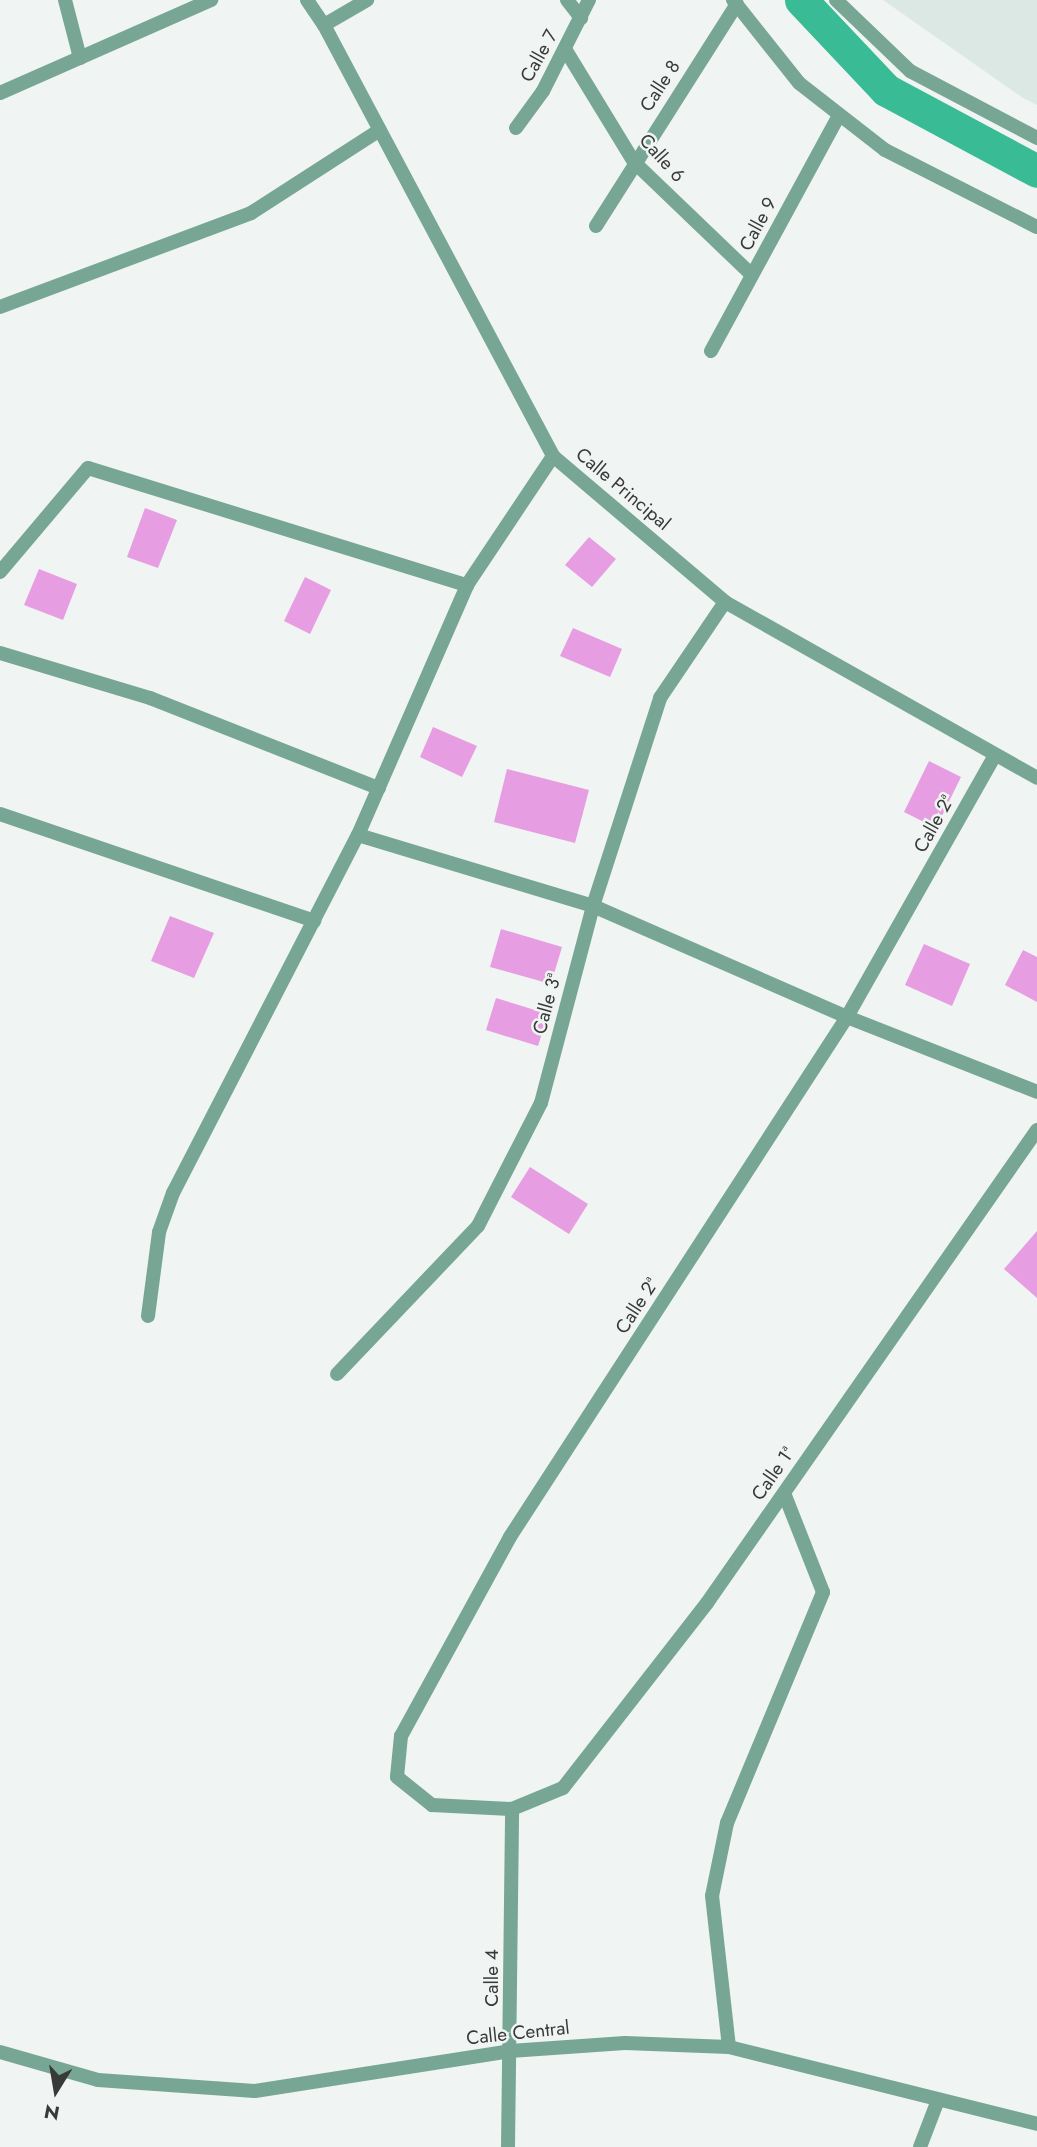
<!DOCTYPE html>
<html>
<head>
<meta charset="utf-8">
<style>
	body { margin:0 }
	#map { position:relative; width:1037px; height:2147px; overflow:hidden; background:#f0f4f3; font-family:Jost,sans-serif }
	div>[style] { position:absolute }
	.built>* { inset:0; background:#dce8e3 }
	.canal>* { height:33px; margin:-16.5px; padding:0 16.5px; transform-origin:16.5px; border-radius:16.5px; background:#39bb96 }
	.building>* { inset:0; background:#e79de1 }
	.street>* { height:14px; margin:-7px; padding:0 7px; transform-origin:7px; border-radius:7px; background:#77a695 }
	span { translate:-50% -50%; white-space:nowrap; text-align:center; line-height:1.15; -webkit-text-stroke:5px #f0f4f3; paint-order:stroke }
	.street-label { font-size:19px; color:#383a39 }
	.north { position:absolute; left:21px; top:2056px; width:70px; height:70px; -webkit-text-stroke:5px #f0f4f3; paint-order:stroke; rotate:191deg; font-size:19px; font-weight:700; line-height:28px; text-align:center; color:#383a39 }
	.north::after { content:''; display:block; margin:auto; width:24px; height:32px; background:#383a39; clip-path:polygon(50% 0,100% 100%,50% 72%,0 100%) }
</style>
</head>
<body>
<div id="map">
	<div class="built">
		<div style="clip-path:polygon(883px 0,1037px 0,1037px 105px,1023px 98px)"></div>
	</div>
	<div class="canal">
		<div style="left:801px;top:0;width:124px;rotate:46.6deg"></div>
		<div style="left:886px;top:90px;width:171px;rotate:28.2deg"></div>
	</div>
	<div class="building">
		<div style="clip-path:polygon(145px 508px,177px 520px,158px 568px,127px 557px)"></div>
		<div style="clip-path:polygon(589px 537px,616px 559px,592px 587px,565px 565px)"></div>
		<div style="clip-path:polygon(39px 569px,77px 584px,63px 620px,24px 605px)"></div>
		<div style="clip-path:polygon(305px 577px,331px 590px,310px 634px,284px 621px)"></div>
		<div style="clip-path:polygon(573px 628px,622px 649px,610px 677px,560px 656px)"></div>
		<div style="clip-path:polygon(433px 727px,477px 746px,462px 777px,420px 757px)"></div>
		<div style="clip-path:polygon(929px 761px,961px 777px,936px 828px,904px 812px)"></div>
		<div style="clip-path:polygon(507px 769px,589px 790px,575px 843px,494px 822px)"></div>
		<div style="clip-path:polygon(170px 916px,214px 933px,194px 978px,151px 961px)"></div>
		<div style="clip-path:polygon(501px 929px,562px 947px,551px 984px,490px 967px)"></div>
		<div style="clip-path:polygon(924px 944px,970px 964px,952px 1006px,905px 985px)"></div>
		<div style="clip-path:polygon(1023px 950px,1037px 957px,1037px 1002px,1005px 985px)"></div>
		<div style="clip-path:polygon(496px 998px,548px 1014px,538px 1046px,486px 1030px)"></div>
		<div style="clip-path:polygon(530px 1167px,588px 1204px,569px 1234px,511px 1197px)"></div>
		<div style="clip-path:polygon(1037px 1231px,1037px 1298px,1004px 1269px)"></div>
	</div>
	<div class="street">
		<div style="left:65px;top:0;width:60px;rotate:75.5deg"></div>
		<div style="left:307px;top:0;width:30px;rotate:56deg"></div>
		<div style="left:324px;top:25px;width:488px;rotate:62deg"></div>
		<div style="left:553px;top:456px;width:226px;rotate:40.3deg"></div>
		<div style="left:725px;top:602px;width:358px;rotate:29.4deg"></div>
		<div style="left:567px;top:0;width:23px;rotate:52deg"></div>
		<div style="left:733px;top:0;width:106px;rotate:51.5deg"></div>
		<div style="left:799px;top:83px;width:109px;rotate:37.9deg"></div>
		<div style="left:885px;top:150px;width:170px;rotate:26.9deg"></div>
		<div style="left:836px;top:0;width:103px;rotate:43.8deg"></div>
		<div style="left:910px;top:71px;width:144px;rotate:27.8deg"></div>
		<div style="left:324px;top:25px;width:50px;rotate:-30.2deg"></div>
		<div style="left:565px;top:49px;width:132px;rotate:58.6deg"></div>
		<div style="left:634px;top:162px;width:163px;rotate:43.8deg"></div>
		<div style="left:0;top:93px;width:231px;rotate:-23.8deg"></div>
		<div style="left:516px;top:128px;width:46px;rotate:-53.9deg"></div>
		<div style="left:543px;top:91px;width:102px;rotate:-63.2deg"></div>
		<div style="left:596px;top:226px;width:263px;rotate:-57.6deg"></div>
		<div style="left:0;top:307px;width:268px;rotate:-20.5deg"></div>
		<div style="left:251px;top:213px;width:153px;rotate:-32.8deg"></div>
		<div style="left:711px;top:351px;width:268px;rotate:-61.5deg"></div>
		<div style="left:0;top:572px;width:136px;rotate:-49.8deg"></div>
		<div style="left:88px;top:468px;width:397px;rotate:17.2deg"></div>
		<div style="left:0;top:653px;width:157px;rotate:16.7deg"></div>
		<div style="left:150px;top:698px;width:246px;rotate:21.5deg"></div>
		<div style="left:994px;top:757px;width:299px;rotate:119.5deg"></div>
		<div style="left:847px;top:1017px;width:620px;rotate:122.95deg"></div>
		<div style="left:510px;top:1537px;width:227px;rotate:118.7deg"></div>
		<div style="left:401px;top:1736px;width:41px;rotate:95.6deg"></div>
		<div style="left:397px;top:1777px;width:45px;rotate:38.7deg"></div>
		<div style="left:432px;top:1805px;width:80px;rotate:2.9deg"></div>
		<div style="left:512px;top:1809px;width:55px;rotate:-22.4deg"></div>
		<div style="left:563px;top:1788px;width:234px;rotate:-52.1deg"></div>
		<div style="left:707px;top:1603px;width:577px;rotate:-55.1deg"></div>
		<div style="left:0;top:814px;width:332px;rotate:18.8deg"></div>
		<div style="left:358px;top:835px;width:245px;rotate:16.8deg"></div>
		<div style="left:593px;top:906px;width:277px;rotate:23.6deg"></div>
		<div style="left:847px;top:1017px;width:204px;rotate:21.5deg"></div>
		<div style="left:148px;top:1316px;width:85px;rotate:-82.5deg"></div>
		<div style="left:159px;top:1232px;width:41px;rotate:-70.3deg"></div>
		<div style="left:173px;top:1193px;width:403px;rotate:-62.7deg"></div>
		<div style="left:358px;top:835px;width:273px;rotate:-66.4deg"></div>
		<div style="left:467px;top:585px;width:155px;rotate:-56.3deg"></div>
		<div style="left:337px;top:1374px;width:204px;rotate:-46.4deg"></div>
		<div style="left:478px;top:1226px;width:138px;rotate:-62.9deg"></div>
		<div style="left:541px;top:1103px;width:204px;rotate:-75.2deg"></div>
		<div style="left:593px;top:906px;width:219px;rotate:-72.1deg"></div>
		<div style="left:660px;top:698px;width:116px;rotate:-55.9deg"></div>
		<div style="left:729px;top:2047px;width:152px;rotate:-96.4deg"></div>
		<div style="left:712px;top:1896px;width:75px;rotate:-78.4deg"></div>
		<div style="left:727px;top:1823px;width:250px;rotate:-67.4deg"></div>
		<div style="left:823px;top:1592px;width:106px;rotate:-111.5deg"></div>
		<div style="left:0;top:2052px;width:102px;rotate:15.9deg"></div>
		<div style="left:98px;top:2080px;width:157px;rotate:4deg"></div>
		<div style="left:255px;top:2091px;width:258px;rotate:-8.9deg"></div>
		<div style="left:510px;top:2051px;width:115px;rotate:-4deg"></div>
		<div style="left:625px;top:2043px;width:104px;rotate:2.2deg"></div>
		<div style="left:729px;top:2047px;width:317px;rotate:14deg"></div>
		<div style="left:508px;top:2147px;width:338px;rotate:-89.3deg"></div>
		<div style="left:920px;top:2147px;width:50px;rotate:-69deg"></div>
	</div>
	<div class="street-label">
		<span style="left:539px;top:56px;rotate:-61deg">Calle 7</span>
		<span style="left:660px;top:86px;rotate:-57deg">Calle 8</span>
		<span style="left:662px;top:158px;rotate:48deg">Calle 6</span>
		<span style="left:758px;top:224px;rotate:-62deg">Calle 9</span>
		<span style="left:623px;top:489px;rotate:40deg">Calle Principal</span>
		<span style="left:934px;top:824px;rotate:-61deg">Calle 2ª</span>
		<span style="left:547px;top:1004px;rotate:-75deg">Calle 3ª</span>
		<span style="left:637px;top:1306px;rotate:-57deg">Calle 2ª</span>
		<span style="left:773px;top:1474px;rotate:-55deg">Calle 1ª</span>
		<span style="left:492px;top:1978px;rotate:-90deg">Calle 4</span>
		<span style="left:518px;top:2033px;rotate:-6deg">Calle Central</span>
	</div>
	<div class="north">N</div>
</div>
</body>
</html>
